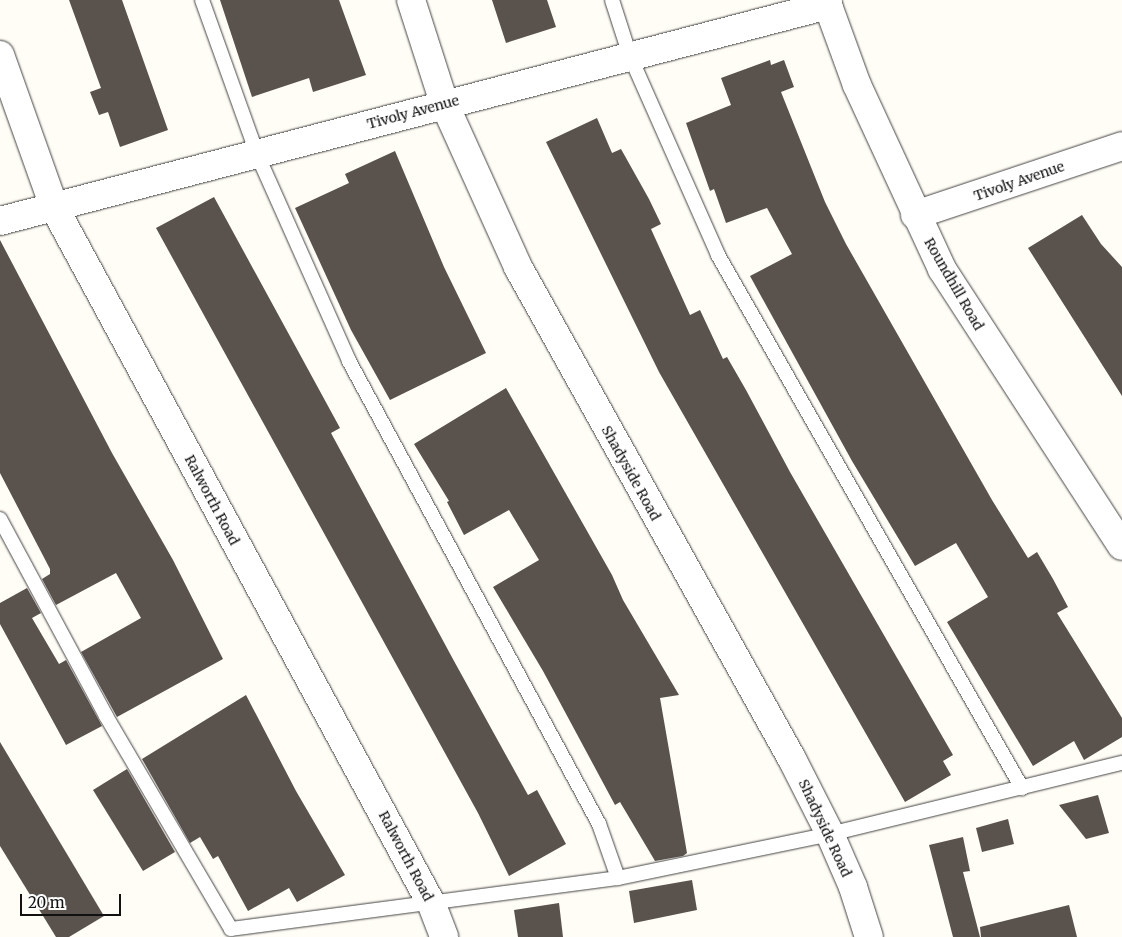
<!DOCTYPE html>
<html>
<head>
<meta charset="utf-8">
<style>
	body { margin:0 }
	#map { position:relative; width:1122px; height:937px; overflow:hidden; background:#fffdf5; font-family:Merriweather,serif }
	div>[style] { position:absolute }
	.building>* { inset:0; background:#5a524d }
	.roads { filter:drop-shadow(0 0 1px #444) drop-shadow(0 0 1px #444) }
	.service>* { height:14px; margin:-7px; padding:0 7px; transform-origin:7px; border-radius:7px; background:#fff }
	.minor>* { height:28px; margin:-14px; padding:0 14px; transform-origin:14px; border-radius:14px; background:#fff }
	.tertiary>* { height:28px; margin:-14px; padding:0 14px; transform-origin:14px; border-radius:14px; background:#fff }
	span { translate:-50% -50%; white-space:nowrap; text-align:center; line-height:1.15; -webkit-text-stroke:5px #fff; paint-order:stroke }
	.street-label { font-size:14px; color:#111 }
	.scale { position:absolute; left:20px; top:894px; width:101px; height:22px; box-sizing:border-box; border:2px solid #111; border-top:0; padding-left:6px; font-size:15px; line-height:18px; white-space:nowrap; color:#111; -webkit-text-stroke:4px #fff; paint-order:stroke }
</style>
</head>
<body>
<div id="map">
	<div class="building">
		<div style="clip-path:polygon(69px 0,122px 0,168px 130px,120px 147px,108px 112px,99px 115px,90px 92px,101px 88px)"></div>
		<div style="clip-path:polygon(220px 0,339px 0,366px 75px,313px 92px,309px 78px,252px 97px)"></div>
		<div style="clip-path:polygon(492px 0,547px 0,556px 27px,506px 43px)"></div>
		<div style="clip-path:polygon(770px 60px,771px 65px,784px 60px,794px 87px,781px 92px,825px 202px,846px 244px,992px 500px,1028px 558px,1037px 552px,1053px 579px,1068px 607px,1057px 613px,1122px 718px,1122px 737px,1084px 760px,1074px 741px,1033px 766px,947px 622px,988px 597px,956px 543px,915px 566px,852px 461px,750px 276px,792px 254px,767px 208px,726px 223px,714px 189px,710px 191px,686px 123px,731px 105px,721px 78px)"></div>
		<div style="clip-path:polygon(597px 118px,612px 153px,621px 149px,649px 199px,661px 224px,651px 229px,690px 315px,700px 310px,723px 359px,727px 357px,746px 390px,790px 472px,953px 755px,943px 761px,951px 775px,905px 802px,659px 372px,546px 142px)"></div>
		<div style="clip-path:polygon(395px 151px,444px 267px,486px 353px,390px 400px,351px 330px,295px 208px,349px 183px,345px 174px)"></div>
		<div style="clip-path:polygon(214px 197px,340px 428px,331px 433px,454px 661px,528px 795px,537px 790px,566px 844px,509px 876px,478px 813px,156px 228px)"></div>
		<div style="clip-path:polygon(1082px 215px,1101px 244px,1122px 267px,1122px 396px,1028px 248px)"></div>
		<div style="clip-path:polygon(0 240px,112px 453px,173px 560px,223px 659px,117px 717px,81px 652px,141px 618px,116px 573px,56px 605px,42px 579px,50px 574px,50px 569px,0 473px)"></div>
		<div style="clip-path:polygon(506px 388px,612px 575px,623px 600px,679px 695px,660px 698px,687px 853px,683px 856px,655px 861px,620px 802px,615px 805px,543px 671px,493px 587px,539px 560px,509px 510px,464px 535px,447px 502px,449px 501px,414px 444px)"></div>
		<div style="clip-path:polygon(27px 588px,41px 613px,32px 618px,59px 664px,66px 660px,102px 726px,66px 745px,0 624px,0 603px)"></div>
		<div style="clip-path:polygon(246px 695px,296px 791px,345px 875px,297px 902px,289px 888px,248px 911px,218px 856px,213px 859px,200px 837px,190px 843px,142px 759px)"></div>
		<div style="clip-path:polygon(0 742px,104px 916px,69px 937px,56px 937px,0 846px)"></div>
		<div style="clip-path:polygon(127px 769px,175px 852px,143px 871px,93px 790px)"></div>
		<div style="clip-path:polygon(1098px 795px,1109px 833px,1086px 839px,1059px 805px)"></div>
		<div style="clip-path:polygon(1008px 819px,1014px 844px,982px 852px,976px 828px)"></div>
		<div style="clip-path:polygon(963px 837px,970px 871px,963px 872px,980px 937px,953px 937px,929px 845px)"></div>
		<div style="clip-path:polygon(692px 880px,697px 910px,634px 923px,629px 891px)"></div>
		<div style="clip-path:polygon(559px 903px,563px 937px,518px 937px,514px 910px)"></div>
		<div style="clip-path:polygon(1069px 905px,1077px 937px,981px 937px,980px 927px)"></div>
	</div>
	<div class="roads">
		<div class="service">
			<div style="left:202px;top:0;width:164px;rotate:70.3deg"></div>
			<div style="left:257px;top:154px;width:227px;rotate:66deg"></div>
			<div style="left:349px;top:361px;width:526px;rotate:61.63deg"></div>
			<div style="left:599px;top:824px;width:57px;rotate:70.6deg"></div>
			<div style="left:612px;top:0;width:59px;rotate:72.2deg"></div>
			<div style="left:630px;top:56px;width:218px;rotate:66.1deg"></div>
			<div style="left:718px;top:255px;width:614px;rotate:60.3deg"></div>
			<div style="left:0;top:519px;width:224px;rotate:61.7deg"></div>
			<div style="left:106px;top:716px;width:247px;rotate:59.6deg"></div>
			<div style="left:231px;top:929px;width:390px;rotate:-7.5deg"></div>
			<div style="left:618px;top:878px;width:217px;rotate:-11.7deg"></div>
			<div style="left:830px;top:834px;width:301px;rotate:-13.7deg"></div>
		</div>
		<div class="minor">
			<div style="left:411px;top:0;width:108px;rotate:72.2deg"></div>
			<div style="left:444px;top:103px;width:180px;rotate:65.7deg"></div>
			<div style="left:518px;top:267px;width:563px;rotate:60.89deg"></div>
			<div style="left:792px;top:759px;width:84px;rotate:63.1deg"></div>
			<div style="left:830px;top:834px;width:58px;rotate:66.5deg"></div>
			<div style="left:853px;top:887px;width:52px;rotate:72.3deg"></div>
			<div style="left:826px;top:0;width:90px;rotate:70deg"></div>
			<div style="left:857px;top:85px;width:203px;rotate:65.2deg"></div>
			<div style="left:942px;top:269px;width:330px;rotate:57deg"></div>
			<div style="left:0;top:55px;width:161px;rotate:70.4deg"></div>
			<div style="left:54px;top:207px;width:794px;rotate:61.56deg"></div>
			<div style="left:432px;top:905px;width:34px;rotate:69deg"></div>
			<div style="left:0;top:221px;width:856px;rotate:-14.62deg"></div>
		</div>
		<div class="tertiary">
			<div style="left:915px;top:215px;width:218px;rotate:-18.4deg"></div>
		</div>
	</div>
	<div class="street-label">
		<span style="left:413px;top:112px;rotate:-15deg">Tivoly Avenue</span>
		<span style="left:1019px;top:181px;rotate:-19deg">Tivoly Avenue</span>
		<span style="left:954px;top:284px;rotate:60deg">Roundhill Road</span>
		<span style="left:631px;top:473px;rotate:61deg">Shadyside Road</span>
		<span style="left:212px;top:500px;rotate:62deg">Ralworth Road</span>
		<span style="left:825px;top:828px;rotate:65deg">Shadyside Road</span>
		<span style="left:406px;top:856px;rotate:62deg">Ralworth Road</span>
	</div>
	<div class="scale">20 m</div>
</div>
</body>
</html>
